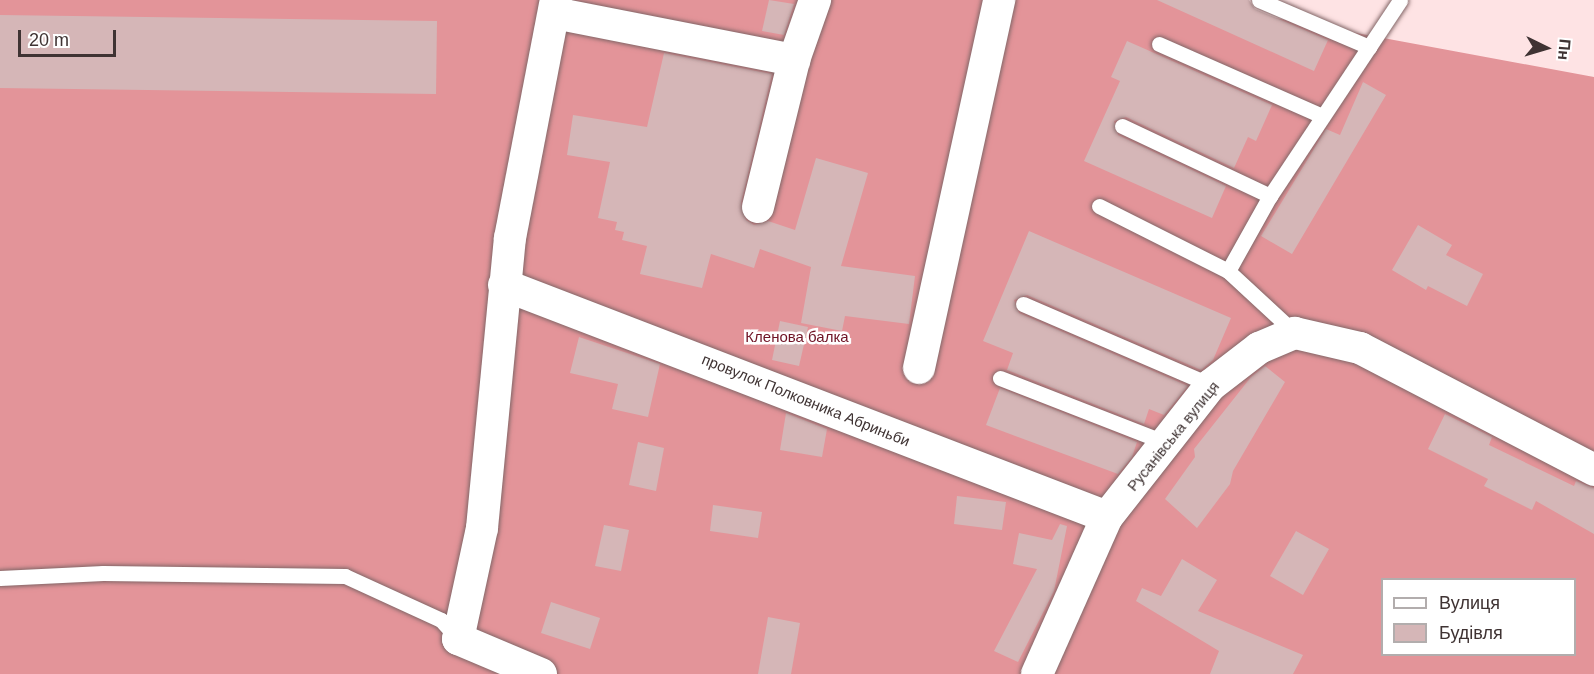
<!DOCTYPE html>
<html>
<head>
<meta charset="utf-8">
<style>
	body { margin:0 }
	#map { position:relative; width:1594px; height:674px; overflow:hidden; background:#fee3e4; font-family:Arial,sans-serif }
	div>[style] { position:absolute }
	.forest>* { inset:0; background:#e39499 }
	.building>* { inset:0; background:#d5b6b7 }
	.roads { filter:drop-shadow(0 0 2px #826667) drop-shadow(0 0 2px #826667) }
	.lane>* { height:15px; margin:-7.5px; padding:0 7.5px; transform-origin:7.5px; border-radius:7.5px; background:#fff }
	.street>* { height:32px; margin:-16px; padding:0 16px; transform-origin:16px; border-radius:16px; background:#fff }
	span { translate:-50% -50%; white-space:nowrap; text-align:center; line-height:1.15; -webkit-text-stroke:5px #fff; paint-order:stroke }
	.park-label { font-size:15px; color:#6f1325 }
	.street-label { font-size:15px; color:#3f3333 }
	.legend { position:absolute; left:1381px; top:578px; width:195px; height:78px; box-sizing:border-box; background:#fff; border:2px solid #b2adad; margin:0; padding:8px 10px; list-style:none; font-size:18px; color:#3f3333 }
	.legend li { display:flex; align-items:center; gap:12px; height:30px }
	.legend b { width:30px; border:2px solid #b2adad }
	.north { position:absolute; left:1516px; top:18px; width:60px; height:60px; -webkit-text-stroke:4px #fff; paint-order:stroke; rotate:95deg; font-size:16px; font-weight:700; line-height:24px; text-align:center; color:#3f3333 }
	.north::after { content:''; display:block; margin:auto; width:21px; height:27px; background:#3f3333; clip-path:polygon(50% 0,100% 100%,50% 72%,0 100%) }
	.scale { position:absolute; left:18px; top:30px; width:98px; height:27px; box-sizing:border-box; border:3px solid #3f3333; border-top:0; padding-left:8px; font-size:18px; line-height:21px; white-space:nowrap; color:#3f3333; -webkit-text-stroke:4px #fff; paint-order:stroke }
</style>
</head>
<body>
<div id="map">
	<div class="forest">
		<div style="clip-path:polygon(evenodd,0 0,1179px 0,1594px 77px,1594px 674px,0 674px,0 0,1382px 580px,1574px 580px,1574px 654px,1382px 654px,1382px 580px)"></div>
	</div>
	<div class="building">
		<div style="clip-path:polygon(769px 0,794px 4px,784px 35px,762px 31px)"></div>
		<div style="clip-path:polygon(1157px 0,1249px 0,1255px 9px,1328px 40px,1314px 71px)"></div>
		<div style="clip-path:polygon(0 15px,437px 21px,436px 94px,0 88px)"></div>
		<div style="clip-path:polygon(1127px 41px,1272px 105px,1256px 141px,1248px 137px,1234px 168px,1126px 117px,1114px 121px,1118px 135px,1226px 186px,1212px 218px,1084px 161px,1120px 81px,1111px 77px)"></div>
		<div style="clip-path:polygon(664px 53px,772px 74px,741px 203px,746px 220px,754px 225px,768px 221px,795px 230px,816px 158px,868px 173px,841px 266px,915px 276px,909px 324px,845px 316px,842px 331px,801px 323px,811px 267px,760px 249px,754px 268px,711px 254px,702px 288px,640px 274px,647px 246px,622px 240px,624px 232px,615px 230px,617px 222px,598px 218px,610px 162px,567px 155px,573px 115px,647px 127px)"></div>
		<div style="clip-path:polygon(1363px 82px,1386px 95px,1292px 254px,1261px 236px,1326px 129px,1340px 135px)"></div>
		<div style="clip-path:polygon(1418px 225px,1452px 245px,1446px 255px,1483px 274px,1467px 306px,1428px 286px,1426px 290px,1392px 270px)"></div>
		<div style="clip-path:polygon(1029px 231px,1231px 318px,1213px 360px,1201px 370px,1027px 295px,1014px 300px,1019px 313px,1188px 386px,1164px 415px,1149px 409px,1144px 424px,1007px 370px,1013px 353px,983px 341px)"></div>
		<div style="clip-path:polygon(780px 321px,808px 327px,799px 366px,772px 360px)"></div>
		<div style="clip-path:polygon(579px 337px,660px 364px,648px 417px,612px 409px,618px 384px,570px 373px)"></div>
		<div style="clip-path:polygon(1265px 366px,1285px 382px,1233px 471px,1230px 484px,1197px 528px,1165px 499px,1195px 457px,1194px 449px,1251px 377px)"></div>
		<div style="clip-path:polygon(1000px 388px,1137px 442px,1132px 457px,1118px 474px,986px 425px)"></div>
		<div style="clip-path:polygon(786px 413px,827px 429px,822px 457px,780px 450px)"></div>
		<div style="clip-path:polygon(1445px 414px,1492px 437px,1489px 445px,1574px 486px,1576px 481px,1594px 488px,1594px 534px,1536px 501px,1532px 510px,1484px 486px,1488px 479px,1428px 449px)"></div>
		<div style="clip-path:polygon(638px 442px,664px 448px,656px 491px,629px 485px)"></div>
		<div style="clip-path:polygon(957px 496px,1006px 502px,1002px 530px,954px 524px)"></div>
		<div style="clip-path:polygon(713px 505px,762px 512px,758px 538px,710px 531px)"></div>
		<div style="clip-path:polygon(1060px 524px,1067px 526px,1054px 591px,1018px 662px,994px 651px,1037px 569px,1013px 564px,1019px 533px,1052px 540px)"></div>
		<div style="clip-path:polygon(604px 525px,629px 530px,621px 571px,595px 566px)"></div>
		<div style="clip-path:polygon(1296px 531px,1329px 549px,1303px 595px,1270px 576px)"></div>
		<div style="clip-path:polygon(1182px 559px,1217px 580px,1198px 611px,1303px 655px,1293px 674px,1210px 674px,1219px 651px,1136px 601px,1142px 588px,1161px 596px)"></div>
		<div style="clip-path:polygon(551px 602px,600px 618px,590px 649px,541px 633px)"></div>
		<div style="clip-path:polygon(768px 617px,800px 623px,791px 674px,758px 674px)"></div>
	</div>
	<div class="roads">
		<div class="lane">
			<div style="left:1259px;top:0;width:120px;rotate:23.1deg"></div>
			<div style="left:1159px;top:44px;width:178px;rotate:23.8deg"></div>
			<div style="left:1122px;top:126px;width:164px;rotate:25.3deg"></div>
			<div style="left:1099px;top:206px;width:144px;rotate:26.7deg"></div>
			<div style="left:1023px;top:304px;width:205px;rotate:23.3deg"></div>
			<div style="left:1295px;top:333px;width:91px;rotate:-137.2deg"></div>
			<div style="left:1228px;top:271px;width:86px;rotate:-60.8deg"></div>
			<div style="left:1270px;top:196px;width:235px;rotate:-56.4deg"></div>
			<div style="left:1000px;top:378px;width:179px;rotate:21.3deg"></div>
			<div style="left:0;top:578px;width:103px;rotate:-2.8deg"></div>
			<div style="left:103px;top:573px;width:242px;rotate:0.7deg"></div>
			<div style="left:345px;top:576px;width:106px;rotate:24.6deg"></div>
			<div style="left:441px;top:620px;width:25px;rotate:48deg"></div>
		</div>
		<div class="street">
			<div style="left:554px;top:13px;width:245px;rotate:11.1deg"></div>
			<div style="left:758px;top:207px;width:151px;rotate:-76.2deg"></div>
			<div style="left:794px;top:60px;width:64px;rotate:-70.7deg"></div>
			<div style="left:504px;top:285px;width:646px;rotate:21.04deg"></div>
			<div style="left:919px;top:368px;width:377px;rotate:-77.7deg"></div>
			<div style="left:541px;top:674px;width:90px;rotate:-157.1deg"></div>
			<div style="left:458px;top:639px;width:114px;rotate:-77.8deg"></div>
			<div style="left:482px;top:528px;width:291px;rotate:-84.5deg"></div>
			<div style="left:510px;top:238px;width:242px;rotate:-79.1deg"></div>
			<div style="left:1037px;top:674px;width:172px;rotate:-66deg"></div>
			<div style="left:1107px;top:517px;width:168px;rotate:-51.8deg"></div>
			<div style="left:1211px;top:385px;width:61px;rotate:-37.6deg"></div>
			<div style="left:1259px;top:348px;width:39px;rotate:-23deg"></div>
			<div style="left:1295px;top:333px;width:67px;rotate:13deg"></div>
			<div style="left:1360px;top:348px;width:264px;rotate:27.5deg"></div>
		</div>
	</div>
	<div class="park-label">
		<span style="left:797px;top:337px">Кленова балка</span>
	</div>
	<div class="street-label">
		<span style="left:806px;top:400px;rotate:22deg">провулок Полковника Абриньби</span>
		<span style="left:1173px;top:436px;rotate:-51deg">Русанівська вулиця</span>
	</div>
	<ul class="legend">
	<li><b style="height:8px;background:#fff"></b>Вулиця</li>
	<li><b style="height:16px;background:#d5b6b7"></b>Будівля</li>
	</ul>
	<div class="north">Пн</div>
	<div class="scale">20 m</div>
</div>
</body>
</html>
